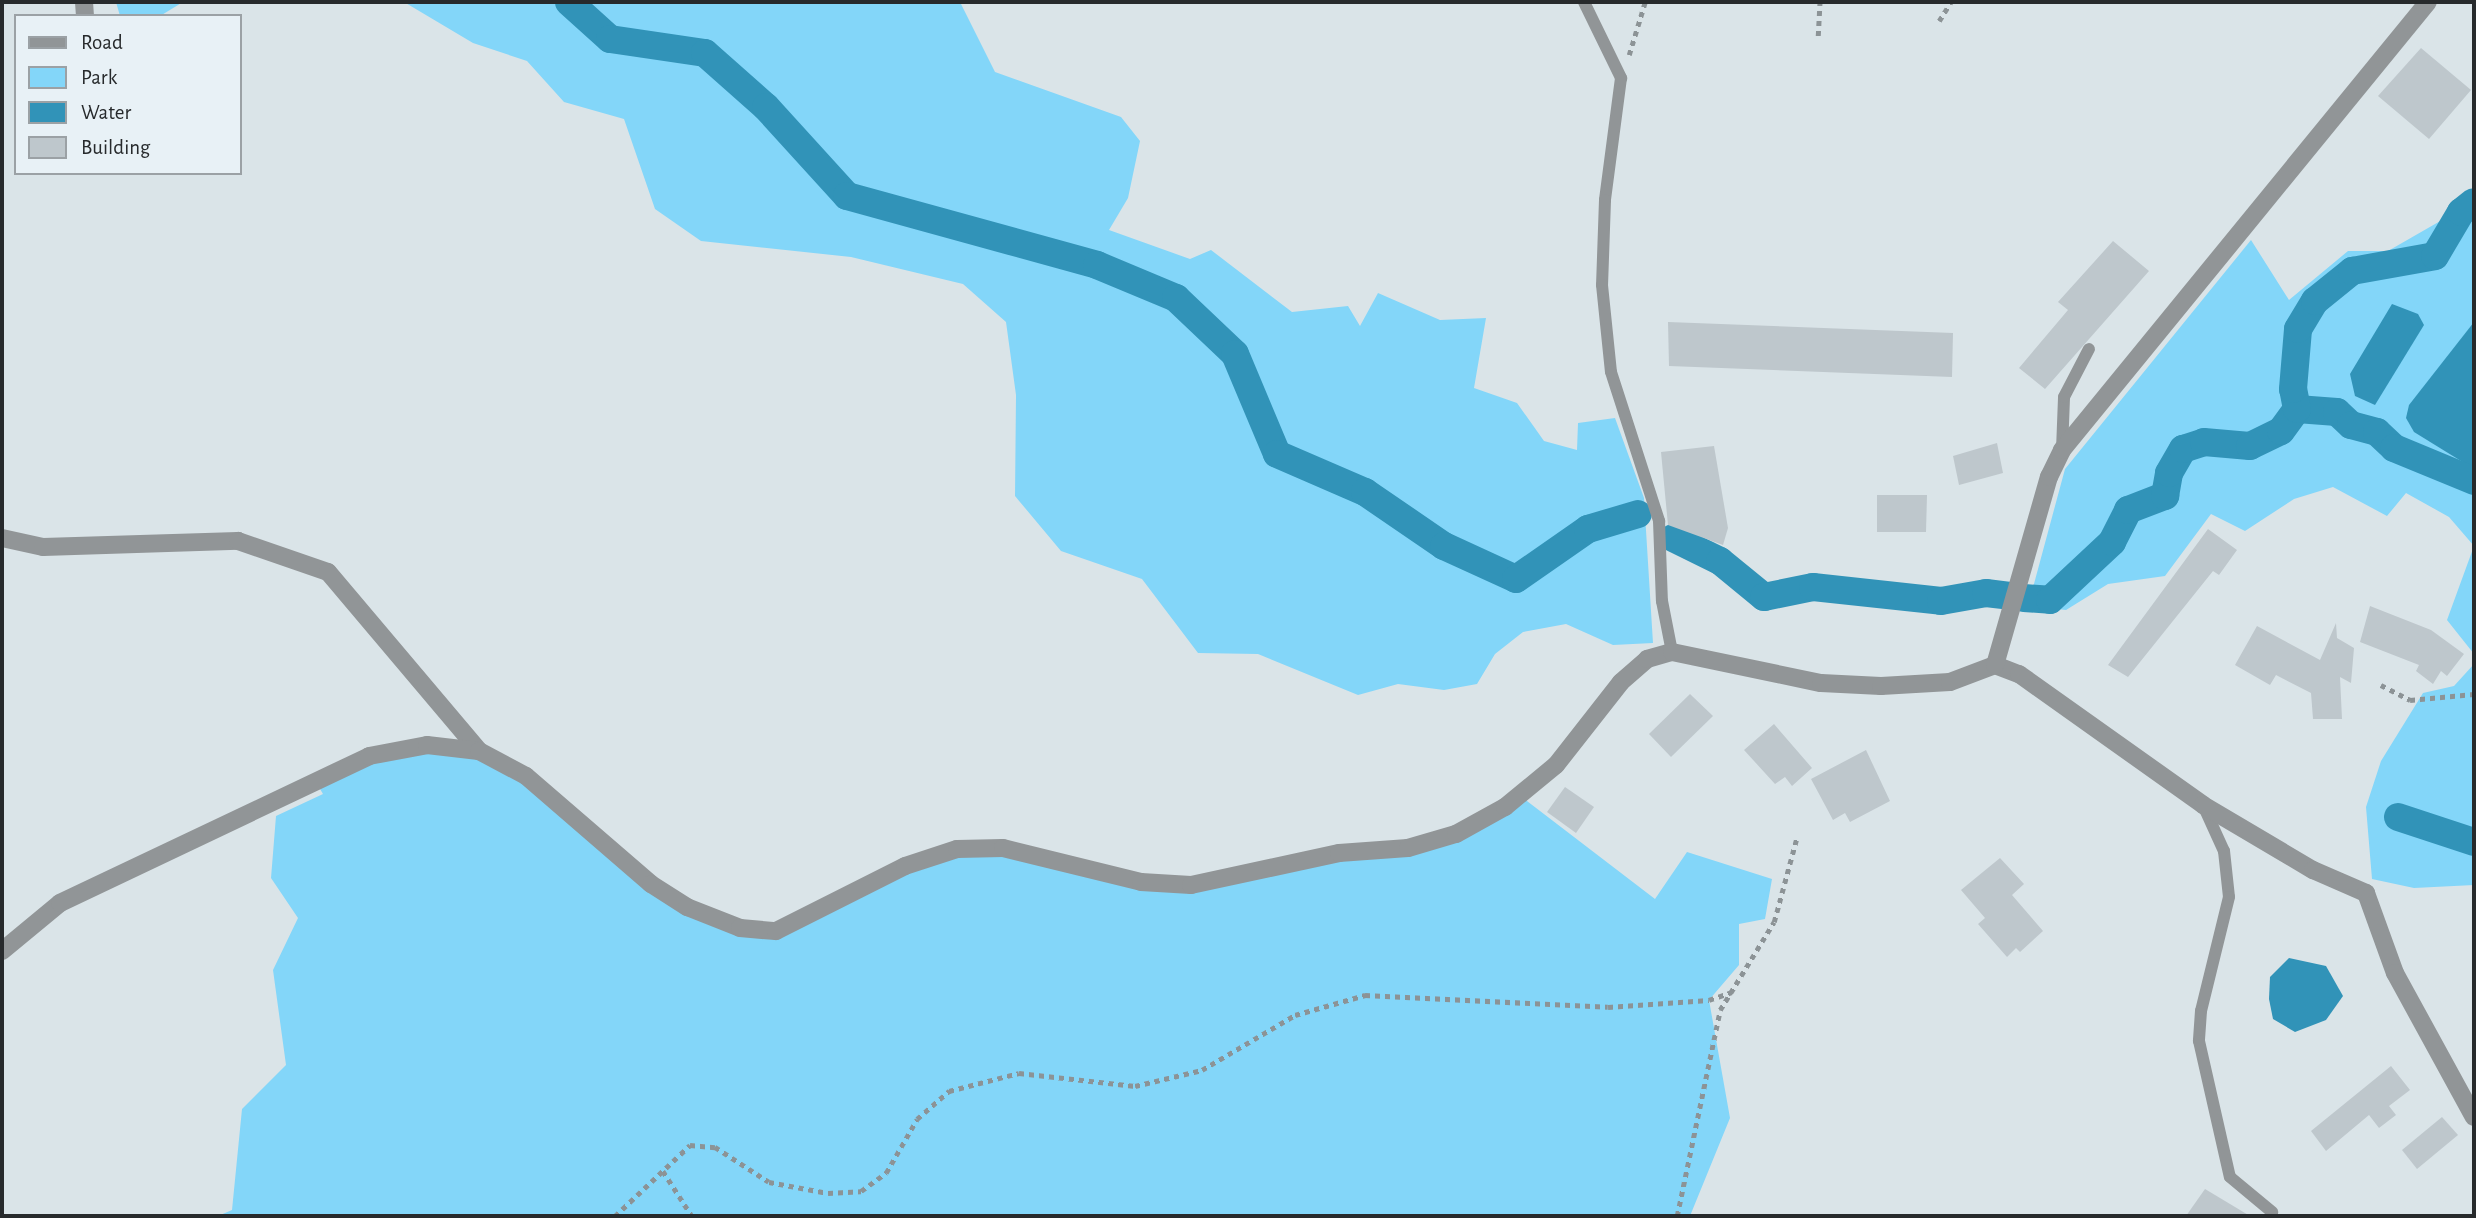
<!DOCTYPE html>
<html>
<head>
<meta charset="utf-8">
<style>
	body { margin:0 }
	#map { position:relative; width:2476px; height:1218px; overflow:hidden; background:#dae4e8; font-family:"Alegreya Sans",sans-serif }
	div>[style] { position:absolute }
	.green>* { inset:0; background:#83d6f9 }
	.water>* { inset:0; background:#3193b8 }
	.canal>* { height:28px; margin:-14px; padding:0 14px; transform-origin:14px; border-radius:14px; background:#3193b8 }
	.building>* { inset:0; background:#bec7cc }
	.path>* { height:4.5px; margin-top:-2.25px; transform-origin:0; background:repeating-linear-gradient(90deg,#8c9396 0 5px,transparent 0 10px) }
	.service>* { height:12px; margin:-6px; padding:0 6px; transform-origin:6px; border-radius:6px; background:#919597 }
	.minor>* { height:18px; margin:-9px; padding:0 9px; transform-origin:9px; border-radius:9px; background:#919597 }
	span { translate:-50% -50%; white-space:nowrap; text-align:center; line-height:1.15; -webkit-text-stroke:6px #e8f1f6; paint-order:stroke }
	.frame { position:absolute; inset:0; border:4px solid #272a2c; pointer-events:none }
	.legend { position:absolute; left:14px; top:14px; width:228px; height:161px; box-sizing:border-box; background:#e8f1f6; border:2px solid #9ba1a5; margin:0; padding:9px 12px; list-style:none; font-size:21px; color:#272a2c }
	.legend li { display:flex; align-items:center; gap:14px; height:35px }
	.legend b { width:35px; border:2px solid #9ba1a5 }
</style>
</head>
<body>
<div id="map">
	<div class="green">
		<div style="clip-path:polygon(116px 2px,183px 2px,160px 16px,120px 16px)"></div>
		<div style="clip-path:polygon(404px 2px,960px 2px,995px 72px,1121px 117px,1140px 141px,1128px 198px,1109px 230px,1190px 259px,1211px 250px,1292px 312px,1348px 306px,1360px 326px,1378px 293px,1440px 320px,1486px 318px,1474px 388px,1517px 403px,1544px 441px,1577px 450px,1578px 423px,1615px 418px,1644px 498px,1653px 643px,1613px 645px,1566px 624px,1523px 632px,1495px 654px,1477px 684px,1444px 690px,1398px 684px,1358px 695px,1258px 654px,1198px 653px,1142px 579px,1061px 551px,1015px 496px,1016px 395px,1006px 322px,963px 284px,851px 257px,701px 241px,655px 209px,624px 119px,564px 102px,527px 61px,473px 43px)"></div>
		<div style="clip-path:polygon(2474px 189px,2474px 654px,2447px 620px,2474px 546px,2449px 517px,2406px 493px,2387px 516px,2333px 487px,2294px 499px,2245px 531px,2211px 514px,2165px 576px,2108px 584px,2066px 610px,2028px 606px,2065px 469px,2251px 240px,2289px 300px,2348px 251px,2388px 251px,2449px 216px)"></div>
		<div style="clip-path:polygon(2474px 664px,2474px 885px,2414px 888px,2372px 879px,2366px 807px,2381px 761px,2423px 693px,2454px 686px)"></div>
		<div style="clip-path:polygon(479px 751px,687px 907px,776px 931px,957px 849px,1191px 885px,1408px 848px,1519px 795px,1655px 899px,1687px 852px,1772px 879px,1765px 919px,1739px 924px,1739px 965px,1709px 1000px,1730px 1118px,1690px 1216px,218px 1216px,232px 1210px,242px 1109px,286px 1065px,273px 970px,298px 918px,271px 878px,276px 816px,323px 794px,316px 782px,369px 756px)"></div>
	</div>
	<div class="water">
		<div style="clip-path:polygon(2392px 304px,2418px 314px,2424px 325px,2375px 405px,2355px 396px,2350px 374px)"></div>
		<div style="clip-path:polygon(2474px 322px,2474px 469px,2414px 432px,2406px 418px,2409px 405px)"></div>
		<div style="clip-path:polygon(2289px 958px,2326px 966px,2343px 996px,2326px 1020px,2295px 1032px,2273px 1019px,2269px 999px,2270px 977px)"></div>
	</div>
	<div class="canal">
		<div style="left:569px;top:2px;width:55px;rotate:42.1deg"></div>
		<div style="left:610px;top:39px;width:96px;rotate:8.4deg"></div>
		<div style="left:705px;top:53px;width:81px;rotate:41.5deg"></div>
		<div style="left:766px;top:107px;width:120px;rotate:47.7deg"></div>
		<div style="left:847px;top:196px;width:259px;rotate:15.4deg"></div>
		<div style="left:1097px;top:265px;width:86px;rotate:22.7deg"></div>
		<div style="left:1176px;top:298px;width:81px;rotate:43.5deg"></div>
		<div style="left:1235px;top:354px;width:108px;rotate:67.2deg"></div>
		<div style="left:1277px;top:454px;width:96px;rotate:23.4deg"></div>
		<div style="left:1365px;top:492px;width:96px;rotate:34.4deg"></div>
		<div style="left:1444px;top:546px;width:79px;rotate:24.6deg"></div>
		<div style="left:1516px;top:579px;width:88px;rotate:-34.8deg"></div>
		<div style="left:1588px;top:529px;width:52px;rotate:-16.7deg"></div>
		<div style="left:2297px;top:409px;width:40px;rotate:4.3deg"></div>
		<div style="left:2337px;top:412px;width:19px;rotate:43deg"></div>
		<div style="left:2351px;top:425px;width:27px;rotate:15deg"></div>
		<div style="left:2377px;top:432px;width:23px;rotate:43deg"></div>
		<div style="left:2394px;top:448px;width:87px;rotate:22.4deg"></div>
		<div style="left:1673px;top:538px;width:52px;rotate:26.1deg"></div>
		<div style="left:1720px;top:561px;width:57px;rotate:39.3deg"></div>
		<div style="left:1764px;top:597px;width:50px;rotate:-11.5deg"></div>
		<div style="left:1813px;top:587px;width:129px;rotate:6.2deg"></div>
		<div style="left:1941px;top:601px;width:46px;rotate:-10.1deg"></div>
		<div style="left:1986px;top:593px;width:24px;rotate:7deg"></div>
		<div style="left:2024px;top:598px;width:26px;rotate:4deg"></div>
		<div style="left:2050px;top:600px;width:85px;rotate:-43.1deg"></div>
		<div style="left:2112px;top:542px;width:36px;rotate:-63deg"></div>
		<div style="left:2128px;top:510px;width:40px;rotate:-21deg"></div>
		<div style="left:2165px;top:496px;width:23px;rotate:-80deg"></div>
		<div style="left:2169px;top:473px;width:28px;rotate:-60deg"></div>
		<div style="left:2183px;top:449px;width:22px;rotate:-18deg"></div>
		<div style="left:2204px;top:442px;width:46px;rotate:5deg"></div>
		<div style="left:2250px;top:446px;width:34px;rotate:-26deg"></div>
		<div style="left:2281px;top:431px;width:27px;rotate:-54deg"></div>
		<div style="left:2297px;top:409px;width:20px;rotate:-101deg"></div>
		<div style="left:2293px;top:389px;width:60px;rotate:-85.2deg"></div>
		<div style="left:2298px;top:329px;width:33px;rotate:-59deg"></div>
		<div style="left:2315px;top:301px;width:48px;rotate:-39deg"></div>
		<div style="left:2352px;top:271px;width:84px;rotate:-10.2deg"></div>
		<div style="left:2435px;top:256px;width:51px;rotate:-59.4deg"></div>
		<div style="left:2461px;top:212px;width:16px;rotate:-38deg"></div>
		<div style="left:2398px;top:817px;width:80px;rotate:18.2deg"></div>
	</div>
	<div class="building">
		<div style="clip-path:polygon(2421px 48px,2471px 90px,2429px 139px,2378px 96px)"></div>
		<div style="clip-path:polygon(2113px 241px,2149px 271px,2045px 389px,2019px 368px,2068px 310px,2058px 302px)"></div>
		<div style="clip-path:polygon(1668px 322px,1953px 333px,1952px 377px,1669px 366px)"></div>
		<div style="clip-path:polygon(1997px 443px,2003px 473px,1959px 485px,1953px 456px)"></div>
		<div style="clip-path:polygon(1714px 446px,1728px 528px,1723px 545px,1668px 525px,1661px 452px)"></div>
		<div style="clip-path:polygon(1877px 495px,1927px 495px,1926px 532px,1877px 532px)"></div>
		<div style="clip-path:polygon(2208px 529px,2237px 550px,2219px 575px,2213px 571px,2128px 677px,2108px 665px)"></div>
		<div style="clip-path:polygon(2370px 606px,2431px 630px,2464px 654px,2447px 676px,2441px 671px,2433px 684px,2416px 671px,2419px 665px,2360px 642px)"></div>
		<div style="clip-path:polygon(2336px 623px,2337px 638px,2354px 648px,2351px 683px,2340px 677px,2342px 719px,2313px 719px,2311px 693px,2276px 675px,2270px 685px,2235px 665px,2257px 626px,2320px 660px)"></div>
		<div style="clip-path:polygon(1690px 694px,1713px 716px,1671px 757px,1649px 734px)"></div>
		<div style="clip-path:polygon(1774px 724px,1812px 768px,1792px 786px,1785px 777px,1775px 784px,1744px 750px)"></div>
		<div style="clip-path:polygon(1866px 750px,1890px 801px,1850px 822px,1845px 813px,1833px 820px,1811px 779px)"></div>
		<div style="clip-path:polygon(1565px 787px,1594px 807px,1576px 833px,1547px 812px)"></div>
		<div style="clip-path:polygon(2000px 858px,2024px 884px,2012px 895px,2043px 931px,2020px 952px,2016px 948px,2007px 957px,1978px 924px,1985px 918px,1961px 890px)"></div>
		<div style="clip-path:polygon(2391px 1066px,2410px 1090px,2389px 1106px,2396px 1115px,2379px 1128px,2369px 1115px,2326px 1151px,2311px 1131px)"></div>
		<div style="clip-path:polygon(2442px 1117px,2458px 1135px,2417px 1169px,2402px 1150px)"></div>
		<div style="clip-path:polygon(2205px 1189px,2250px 1216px,2186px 1216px)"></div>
	</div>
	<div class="path">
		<div style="left:1939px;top:21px;width:22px;rotate:-58deg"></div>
		<div style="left:1818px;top:36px;width:34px;rotate:-87deg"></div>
		<div style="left:1629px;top:55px;width:55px;rotate:-73.2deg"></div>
		<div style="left:2381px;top:685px;width:33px;rotate:27deg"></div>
		<div style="left:2410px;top:700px;width:64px;rotate:-5.4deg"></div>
		<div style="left:663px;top:1171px;width:54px;rotate:57.2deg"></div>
		<div style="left:615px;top:1216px;width:103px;rotate:-43.4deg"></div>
		<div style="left:690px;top:1145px;width:25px;rotate:5deg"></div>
		<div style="left:715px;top:1147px;width:64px;rotate:32.9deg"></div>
		<div style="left:769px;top:1182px;width:60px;rotate:10.6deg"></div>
		<div style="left:828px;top:1193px;width:33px;rotate:-3deg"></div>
		<div style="left:861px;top:1191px;width:31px;rotate:-36deg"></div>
		<div style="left:886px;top:1173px;width:62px;rotate:-60.1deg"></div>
		<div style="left:917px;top:1119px;width:43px;rotate:-41.2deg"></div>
		<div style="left:949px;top:1091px;width:72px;rotate:-14.4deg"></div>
		<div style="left:1019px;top:1073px;width:117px;rotate:6.4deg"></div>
		<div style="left:1135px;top:1086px;width:69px;rotate:-13.4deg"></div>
		<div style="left:1202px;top:1070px;width:108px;rotate:-30.6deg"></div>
		<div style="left:1295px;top:1015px;width:73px;rotate:-15.9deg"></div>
		<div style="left:1365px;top:995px;width:243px;rotate:2.8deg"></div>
		<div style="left:1608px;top:1007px;width:101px;rotate:-4deg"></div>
		<div style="left:1709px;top:1000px;width:24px;rotate:-19deg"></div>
		<div style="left:1677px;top:1216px;width:210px;rotate:-78.2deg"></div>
		<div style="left:1720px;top:1010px;width:103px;rotate:-58.5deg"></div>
		<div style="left:1774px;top:922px;width:88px;rotate:-74.9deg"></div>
	</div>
	<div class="service">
		<div style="left:1584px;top:2px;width:85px;rotate:64deg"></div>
		<div style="left:1621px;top:78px;width:123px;rotate:97.5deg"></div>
		<div style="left:1605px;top:200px;width:85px;rotate:92deg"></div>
		<div style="left:1602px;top:285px;width:87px;rotate:84.1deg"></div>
		<div style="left:1611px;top:372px;width:157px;rotate:72.1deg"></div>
		<div style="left:1659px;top:521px;width:80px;rotate:87.9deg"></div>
		<div style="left:1662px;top:601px;width:52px;rotate:78.9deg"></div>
		<div style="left:2062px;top:450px;width:53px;rotate:-87.8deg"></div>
		<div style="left:2064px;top:397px;width:54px;rotate:-62.5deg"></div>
		<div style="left:2203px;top:805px;width:51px;rotate:65.5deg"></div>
		<div style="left:2224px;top:851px;width:46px;rotate:83.8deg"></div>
		<div style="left:2229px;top:897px;width:117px;rotate:103.8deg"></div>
		<div style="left:2201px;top:1011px;width:30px;rotate:94deg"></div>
		<div style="left:2199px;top:1041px;width:139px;rotate:77.2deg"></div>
		<div style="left:2230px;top:1177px;width:55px;rotate:39.8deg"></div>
	</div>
	<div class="minor">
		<div style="left:84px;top:2px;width:13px;rotate:86deg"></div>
		<div style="left:2px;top:538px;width:42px;rotate:12.4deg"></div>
		<div style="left:43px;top:547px;width:195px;rotate:-1.8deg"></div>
		<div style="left:238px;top:541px;width:95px;rotate:19deg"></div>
		<div style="left:328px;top:572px;width:234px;rotate:49.8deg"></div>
		<div style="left:1995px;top:665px;width:26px;rotate:21deg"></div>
		<div style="left:2019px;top:674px;width:226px;rotate:35.4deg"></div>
		<div style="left:2203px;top:805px;width:128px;rotate:30.6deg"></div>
		<div style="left:2313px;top:870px;width:58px;rotate:23.5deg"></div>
		<div style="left:2366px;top:893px;width:85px;rotate:70.1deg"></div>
		<div style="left:2395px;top:973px;width:164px;rotate:61.3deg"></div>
		<div style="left:2px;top:951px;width:75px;rotate:-39.6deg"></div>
		<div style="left:60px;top:903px;width:342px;rotate:-25.4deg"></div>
		<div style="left:369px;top:756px;width:59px;rotate:-10.7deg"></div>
		<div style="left:427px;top:745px;width:52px;rotate:6.6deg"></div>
		<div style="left:479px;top:751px;width:53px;rotate:28deg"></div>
		<div style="left:526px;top:776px;width:165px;rotate:40.8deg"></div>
		<div style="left:651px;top:884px;width:43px;rotate:32.6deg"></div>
		<div style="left:687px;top:907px;width:57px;rotate:21.6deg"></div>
		<div style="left:740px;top:928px;width:36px;rotate:5deg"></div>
		<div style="left:776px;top:931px;width:144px;rotate:-26.7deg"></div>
		<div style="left:905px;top:866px;width:55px;rotate:-18.1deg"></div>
		<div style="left:957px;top:849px;width:46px;rotate:-1.2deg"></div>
		<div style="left:1003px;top:848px;width:142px;rotate:13.8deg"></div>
		<div style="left:1141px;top:882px;width:50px;rotate:3.4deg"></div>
		<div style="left:1191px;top:885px;width:151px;rotate:-12.2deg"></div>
		<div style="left:1339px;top:853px;width:69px;rotate:-4.1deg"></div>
		<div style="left:1408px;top:848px;width:50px;rotate:-16.3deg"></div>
		<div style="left:1456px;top:834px;width:56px;rotate:-28.9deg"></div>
		<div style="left:1505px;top:807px;width:66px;rotate:-39.5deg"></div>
		<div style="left:1556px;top:765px;width:105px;rotate:-51.9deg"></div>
		<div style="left:1621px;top:682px;width:35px;rotate:-41deg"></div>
		<div style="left:1647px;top:659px;width:26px;rotate:-16deg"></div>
		<div style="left:1672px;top:652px;width:152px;rotate:11.8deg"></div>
		<div style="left:1821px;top:683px;width:60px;rotate:2.9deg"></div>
		<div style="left:1881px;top:686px;width:69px;rotate:-3.3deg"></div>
		<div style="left:1950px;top:682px;width:48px;rotate:-20.7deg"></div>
		<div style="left:1995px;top:665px;width:196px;rotate:-74deg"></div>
		<div style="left:2049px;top:477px;width:30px;rotate:-64deg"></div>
		<div style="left:2062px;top:450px;width:578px;rotate:-50.75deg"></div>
	</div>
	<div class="frame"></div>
	<ul class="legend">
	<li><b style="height:9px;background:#919597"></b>Road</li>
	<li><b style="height:19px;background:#83d6f9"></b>Park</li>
	<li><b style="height:19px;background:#3193b8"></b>Water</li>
	<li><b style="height:19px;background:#bec7cc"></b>Building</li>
	</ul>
</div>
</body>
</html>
